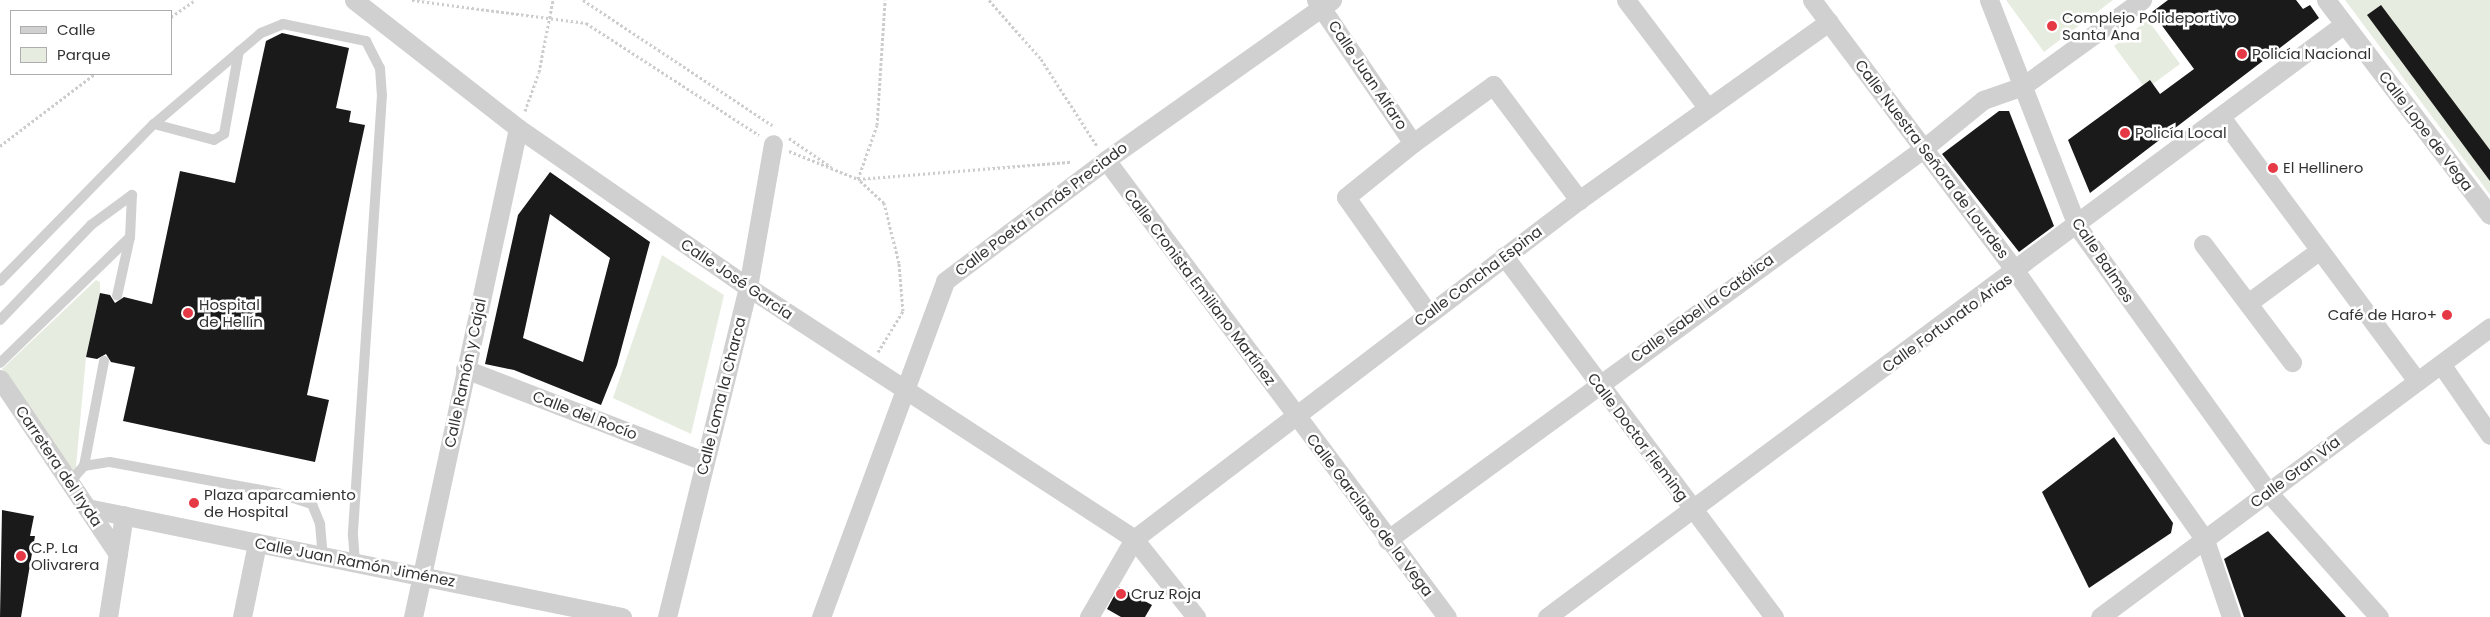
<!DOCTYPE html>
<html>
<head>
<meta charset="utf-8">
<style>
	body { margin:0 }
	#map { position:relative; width:2490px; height:617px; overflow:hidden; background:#fff; font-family:Poppins,sans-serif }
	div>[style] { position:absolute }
	.green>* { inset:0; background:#e6ecdf }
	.building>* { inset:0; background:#1a1a1a }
	.path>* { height:3px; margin-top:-1.5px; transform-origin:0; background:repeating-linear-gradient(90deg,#cdcdcd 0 2.5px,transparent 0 5px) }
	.service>* { height:10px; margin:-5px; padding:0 5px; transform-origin:5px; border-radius:5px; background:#d0d0d0 }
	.minor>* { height:19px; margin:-9.5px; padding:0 9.5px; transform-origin:9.5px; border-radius:9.5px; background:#d0d0d0 }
	.dots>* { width:14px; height:14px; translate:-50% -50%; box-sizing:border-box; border:2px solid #fff; border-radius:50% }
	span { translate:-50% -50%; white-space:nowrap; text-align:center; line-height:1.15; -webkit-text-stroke:5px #fff; paint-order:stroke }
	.poi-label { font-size:15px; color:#333 }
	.left { translate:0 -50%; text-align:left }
	.right { translate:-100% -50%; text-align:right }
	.street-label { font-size:15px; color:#333 }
	.legend { position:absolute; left:10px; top:10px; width:162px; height:65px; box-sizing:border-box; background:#fff; border:1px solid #adadad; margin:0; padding:6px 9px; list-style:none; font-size:15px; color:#333 }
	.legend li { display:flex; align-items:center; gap:10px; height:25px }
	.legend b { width:25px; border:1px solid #adadad }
</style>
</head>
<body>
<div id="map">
	<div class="green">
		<div style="clip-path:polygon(2006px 0,2113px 0,2044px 52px)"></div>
		<div style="clip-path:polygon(2345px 0,2490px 0,2490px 195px,2483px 185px)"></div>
		<div style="clip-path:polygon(2148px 20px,2180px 64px,2146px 89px,2114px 46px)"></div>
		<div style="clip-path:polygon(662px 255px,724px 295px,691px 434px,613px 398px)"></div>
		<div style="clip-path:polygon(96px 280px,100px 282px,100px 293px,86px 357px,75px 477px,2px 369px)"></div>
	</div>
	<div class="building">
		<div style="clip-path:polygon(2168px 0,2296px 0,2303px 9px,2310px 5px,2319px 18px,2090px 193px,2068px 140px,2150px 80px,2160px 94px,2194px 69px,2152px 12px)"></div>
		<div style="clip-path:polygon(2381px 5px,2490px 150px,2490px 181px,2367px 15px)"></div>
		<div style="clip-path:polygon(282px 33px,349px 48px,336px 108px,351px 111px,349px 122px,365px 125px,307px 395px,329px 400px,315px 462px,123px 421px,135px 367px,111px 362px,106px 354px,97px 359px,86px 357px,100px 293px,110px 295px,115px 303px,124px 297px,152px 304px,180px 171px,235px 183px,266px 41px)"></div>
		<div style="clip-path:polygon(1999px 111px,2009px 111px,2054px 226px,2019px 252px,1942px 154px)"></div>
		<div style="clip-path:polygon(evenodd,550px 172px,650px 242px,617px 365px,601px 405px,514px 370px,485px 364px,518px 215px,550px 172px,550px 214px,610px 258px,583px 362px,523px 338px,550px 214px)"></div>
		<div style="clip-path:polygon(2114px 437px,2173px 523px,2171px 533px,2089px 588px,2042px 492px)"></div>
		<div style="clip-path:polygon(2px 510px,34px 516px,30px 536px,35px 536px,21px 617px,0 617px)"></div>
		<div style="clip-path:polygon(2268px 531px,2346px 617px,2244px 617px,2224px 559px)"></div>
		<div style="clip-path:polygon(1119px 587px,1152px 605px,1145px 617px,1121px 617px,1107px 609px)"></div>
	</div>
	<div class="path">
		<div style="left:412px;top:0;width:176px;rotate:7.5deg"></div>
		<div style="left:586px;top:23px;width:206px;rotate:32.9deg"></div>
		<div style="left:583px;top:0;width:227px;rotate:33.5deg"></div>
		<div style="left:989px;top:0;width:79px;rotate:48.6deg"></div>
		<div style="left:1041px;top:59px;width:103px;rotate:57.2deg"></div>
		<div style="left:171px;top:17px;width:29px;rotate:-35deg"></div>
		<div style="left:525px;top:111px;width:41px;rotate:-70.3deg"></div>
		<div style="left:539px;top:72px;width:73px;rotate:-79deg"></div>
		<div style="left:789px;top:138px;width:51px;rotate:34.6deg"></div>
		<div style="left:0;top:146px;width:119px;rotate:-37.2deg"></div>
		<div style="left:789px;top:151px;width:74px;rotate:22.1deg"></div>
		<div style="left:858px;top:179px;width:214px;rotate:-4.6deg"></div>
		<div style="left:878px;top:352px;width:48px;rotate:-58.6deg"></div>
		<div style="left:903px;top:311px;width:48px;rotate:-94.8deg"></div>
		<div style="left:899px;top:263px;width:62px;rotate:-104deg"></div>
		<div style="left:884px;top:203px;width:35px;rotate:-137deg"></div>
		<div style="left:858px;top:179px;width:57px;rotate:-70.6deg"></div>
		<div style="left:877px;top:125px;width:125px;rotate:-86.3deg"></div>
	</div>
	<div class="service">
		<div style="left:154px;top:124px;width:62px;rotate:14.9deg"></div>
		<div style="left:214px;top:140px;width:12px;rotate:-31deg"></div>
		<div style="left:224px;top:134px;width:84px;rotate:-79.8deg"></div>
		<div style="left:0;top:281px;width:220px;rotate:-45.6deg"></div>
		<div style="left:154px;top:124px;width:140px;rotate:-40.4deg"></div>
		<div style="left:261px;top:33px;width:24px;rotate:-22deg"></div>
		<div style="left:283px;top:24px;width:85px;rotate:11.6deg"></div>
		<div style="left:366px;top:41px;width:30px;rotate:63deg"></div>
		<div style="left:380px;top:68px;width:27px;rotate:86deg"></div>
		<div style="left:382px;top:95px;width:441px;rotate:93.8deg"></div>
		<div style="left:353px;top:535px;width:26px;rotate:86deg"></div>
		<div style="left:0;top:320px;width:132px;rotate:-46.2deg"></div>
		<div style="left:91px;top:225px;width:51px;rotate:-36.2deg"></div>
		<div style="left:132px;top:195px;width:42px;rotate:92.7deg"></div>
		<div style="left:130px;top:237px;width:60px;rotate:102.4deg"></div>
		<div style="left:0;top:363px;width:181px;rotate:-44.1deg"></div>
		<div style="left:84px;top:466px;width:26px;rotate:-9deg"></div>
		<div style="left:110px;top:462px;width:171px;rotate:10.5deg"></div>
		<div style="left:278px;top:493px;width:36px;rotate:18deg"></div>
		<div style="left:312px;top:504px;width:22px;rotate:68deg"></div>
		<div style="left:320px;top:524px;width:32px;rotate:85deg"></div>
		<div style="left:70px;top:482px;width:21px;rotate:-49deg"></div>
		<div style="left:84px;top:466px;width:107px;rotate:-79.2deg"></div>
	</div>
	<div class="minor">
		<div style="left:354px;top:0;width:208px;rotate:38deg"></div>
		<div style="left:518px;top:128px;width:280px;rotate:34.7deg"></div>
		<div style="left:748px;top:287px;width:461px;rotate:33.1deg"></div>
		<div style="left:1134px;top:539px;width:100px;rotate:51.5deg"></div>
		<div style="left:1316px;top:0;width:173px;rotate:55.9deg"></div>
		<div style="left:1626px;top:0;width:134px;rotate:52.9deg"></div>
		<div style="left:1812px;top:0;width:340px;rotate:53.1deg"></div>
		<div style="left:2016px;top:272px;width:328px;rotate:54.8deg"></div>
		<div style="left:2205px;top:540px;width:81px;rotate:71.3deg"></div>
		<div style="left:1989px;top:0;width:243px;rotate:68.7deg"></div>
		<div style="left:2077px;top:226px;width:327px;rotate:54.3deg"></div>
		<div style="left:2268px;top:492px;width:167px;rotate:48.4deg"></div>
		<div style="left:2326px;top:0;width:270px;rotate:52.7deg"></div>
		<div style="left:2221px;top:117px;width:329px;rotate:53.4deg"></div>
		<div style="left:1106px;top:160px;width:570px;rotate:53.27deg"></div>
		<div style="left:2203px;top:244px;width:148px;rotate:53deg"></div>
		<div style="left:1504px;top:256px;width:451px;rotate:53.2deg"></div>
		<div style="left:2248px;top:303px;width:89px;rotate:-36.4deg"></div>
		<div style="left:1428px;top:313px;width:142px;rotate:-125.3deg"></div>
		<div style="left:1346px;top:197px;width:86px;rotate:-38.9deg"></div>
		<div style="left:1413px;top:143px;width:99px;rotate:-35.9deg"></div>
		<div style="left:1493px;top:85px;width:144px;rotate:53.2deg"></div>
		<div style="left:2441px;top:364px;width:86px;rotate:55.4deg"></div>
		<div style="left:465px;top:369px;width:256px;rotate:21.1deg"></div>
		<div style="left:0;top:379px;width:211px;rotate:56deg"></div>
		<div style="left:87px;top:508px;width:546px;rotate:11.52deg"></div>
		<div style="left:1387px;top:540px;width:663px;rotate:-36.11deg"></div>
		<div style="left:1923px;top:149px;width:77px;rotate:-39.2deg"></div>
		<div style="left:1983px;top:100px;width:42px;rotate:-19.3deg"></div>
		<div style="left:2023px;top:86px;width:147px;rotate:-35.9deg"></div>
		<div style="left:108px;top:617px;width:103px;rotate:-81.1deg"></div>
		<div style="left:242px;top:617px;width:76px;rotate:-78.5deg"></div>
		<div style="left:413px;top:617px;width:500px;rotate:-77.88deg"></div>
		<div style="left:667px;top:617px;width:340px;rotate:-76.2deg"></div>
		<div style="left:748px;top:287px;width:145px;rotate:-80.1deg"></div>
		<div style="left:821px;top:617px;width:358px;rotate:-69.7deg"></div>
		<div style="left:945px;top:281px;width:201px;rotate:-36.9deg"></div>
		<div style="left:1106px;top:160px;width:277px;rotate:-35.3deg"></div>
		<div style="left:1089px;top:617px;width:90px;rotate:-60deg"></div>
		<div style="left:1134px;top:539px;width:559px;rotate:-37.3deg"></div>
		<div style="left:1579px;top:200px;width:307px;rotate:-35.5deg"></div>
		<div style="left:1547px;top:617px;width:993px;rotate:-36.65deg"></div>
		<div style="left:2100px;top:617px;width:486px;rotate:-36.6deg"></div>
	</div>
	<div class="dots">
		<div style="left:2052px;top:26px;background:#e63946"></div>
		<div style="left:2242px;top:54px;background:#e63946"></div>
		<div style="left:2125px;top:133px;background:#e63946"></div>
		<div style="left:2273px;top:168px;background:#e63946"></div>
		<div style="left:188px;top:313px;background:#e63946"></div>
		<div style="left:2447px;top:315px;background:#e63946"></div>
		<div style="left:194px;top:503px;background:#e63946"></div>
		<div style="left:21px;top:556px;background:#e63946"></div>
		<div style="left:1121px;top:594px;background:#e63946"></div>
	</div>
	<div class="poi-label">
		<span class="left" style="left:2062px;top:26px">Complejo Polideportivo<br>Santa Ana</span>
		<span class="left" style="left:2252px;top:54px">Policía Nacional</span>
		<span class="left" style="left:2135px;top:133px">Policía Local</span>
		<span class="left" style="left:2283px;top:168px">El Hellinero</span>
		<span class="left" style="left:199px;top:313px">Hospital<br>de Hellín</span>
		<span class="right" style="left:2437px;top:315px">Café de Haro+</span>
		<span class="left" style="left:204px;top:503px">Plaza aparcamiento<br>de Hospital</span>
		<span class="left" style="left:31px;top:556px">C.P. La<br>Olivarera</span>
		<span class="left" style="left:1131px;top:594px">Cruz Roja</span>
	</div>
	<div class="street-label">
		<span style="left:1368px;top:75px;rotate:56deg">Calle Juan Alfaro</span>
		<span style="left:2426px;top:131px;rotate:53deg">Calle Lope de Vega</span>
		<span style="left:1932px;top:159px;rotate:53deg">Calle Nuestra Señora de Lourdes</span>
		<span style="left:1041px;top:209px;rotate:-37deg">Calle Poeta Tomás Preciado</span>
		<span style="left:2103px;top:260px;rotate:56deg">Calle Balmes</span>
		<span style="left:1478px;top:276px;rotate:-37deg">Calle Concha Espina</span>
		<span style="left:737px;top:279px;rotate:34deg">Calle José García</span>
		<span style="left:1200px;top:287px;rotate:53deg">Calle Cronista Emiliano Martínez</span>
		<span style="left:1702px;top:308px;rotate:-36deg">Calle Isabel la Católica</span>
		<span style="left:1947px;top:323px;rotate:-36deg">Calle Fortunato Arias</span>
		<span style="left:465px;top:373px;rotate:-78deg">Calle Ramón y Cajal</span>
		<span style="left:721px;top:396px;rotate:-76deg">Calle Loma la Charca</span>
		<span style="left:585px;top:415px;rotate:21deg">Calle del Rocío</span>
		<span style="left:1638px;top:437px;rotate:53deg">Calle Doctor Fleming</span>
		<span style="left:59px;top:466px;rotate:56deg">Carretera del Iryda</span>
		<span style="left:2295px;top:472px;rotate:-37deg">Calle Gran Vía</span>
		<span style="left:1370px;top:515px;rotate:53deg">Calle Garcilaso de la Vega</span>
		<span style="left:355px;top:562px;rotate:11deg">Calle Juan Ramón Jiménez</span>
	</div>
	<ul class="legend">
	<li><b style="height:6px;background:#d0d0d0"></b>Calle</li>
	<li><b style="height:14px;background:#e6ecdf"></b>Parque</li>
	</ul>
</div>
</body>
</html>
